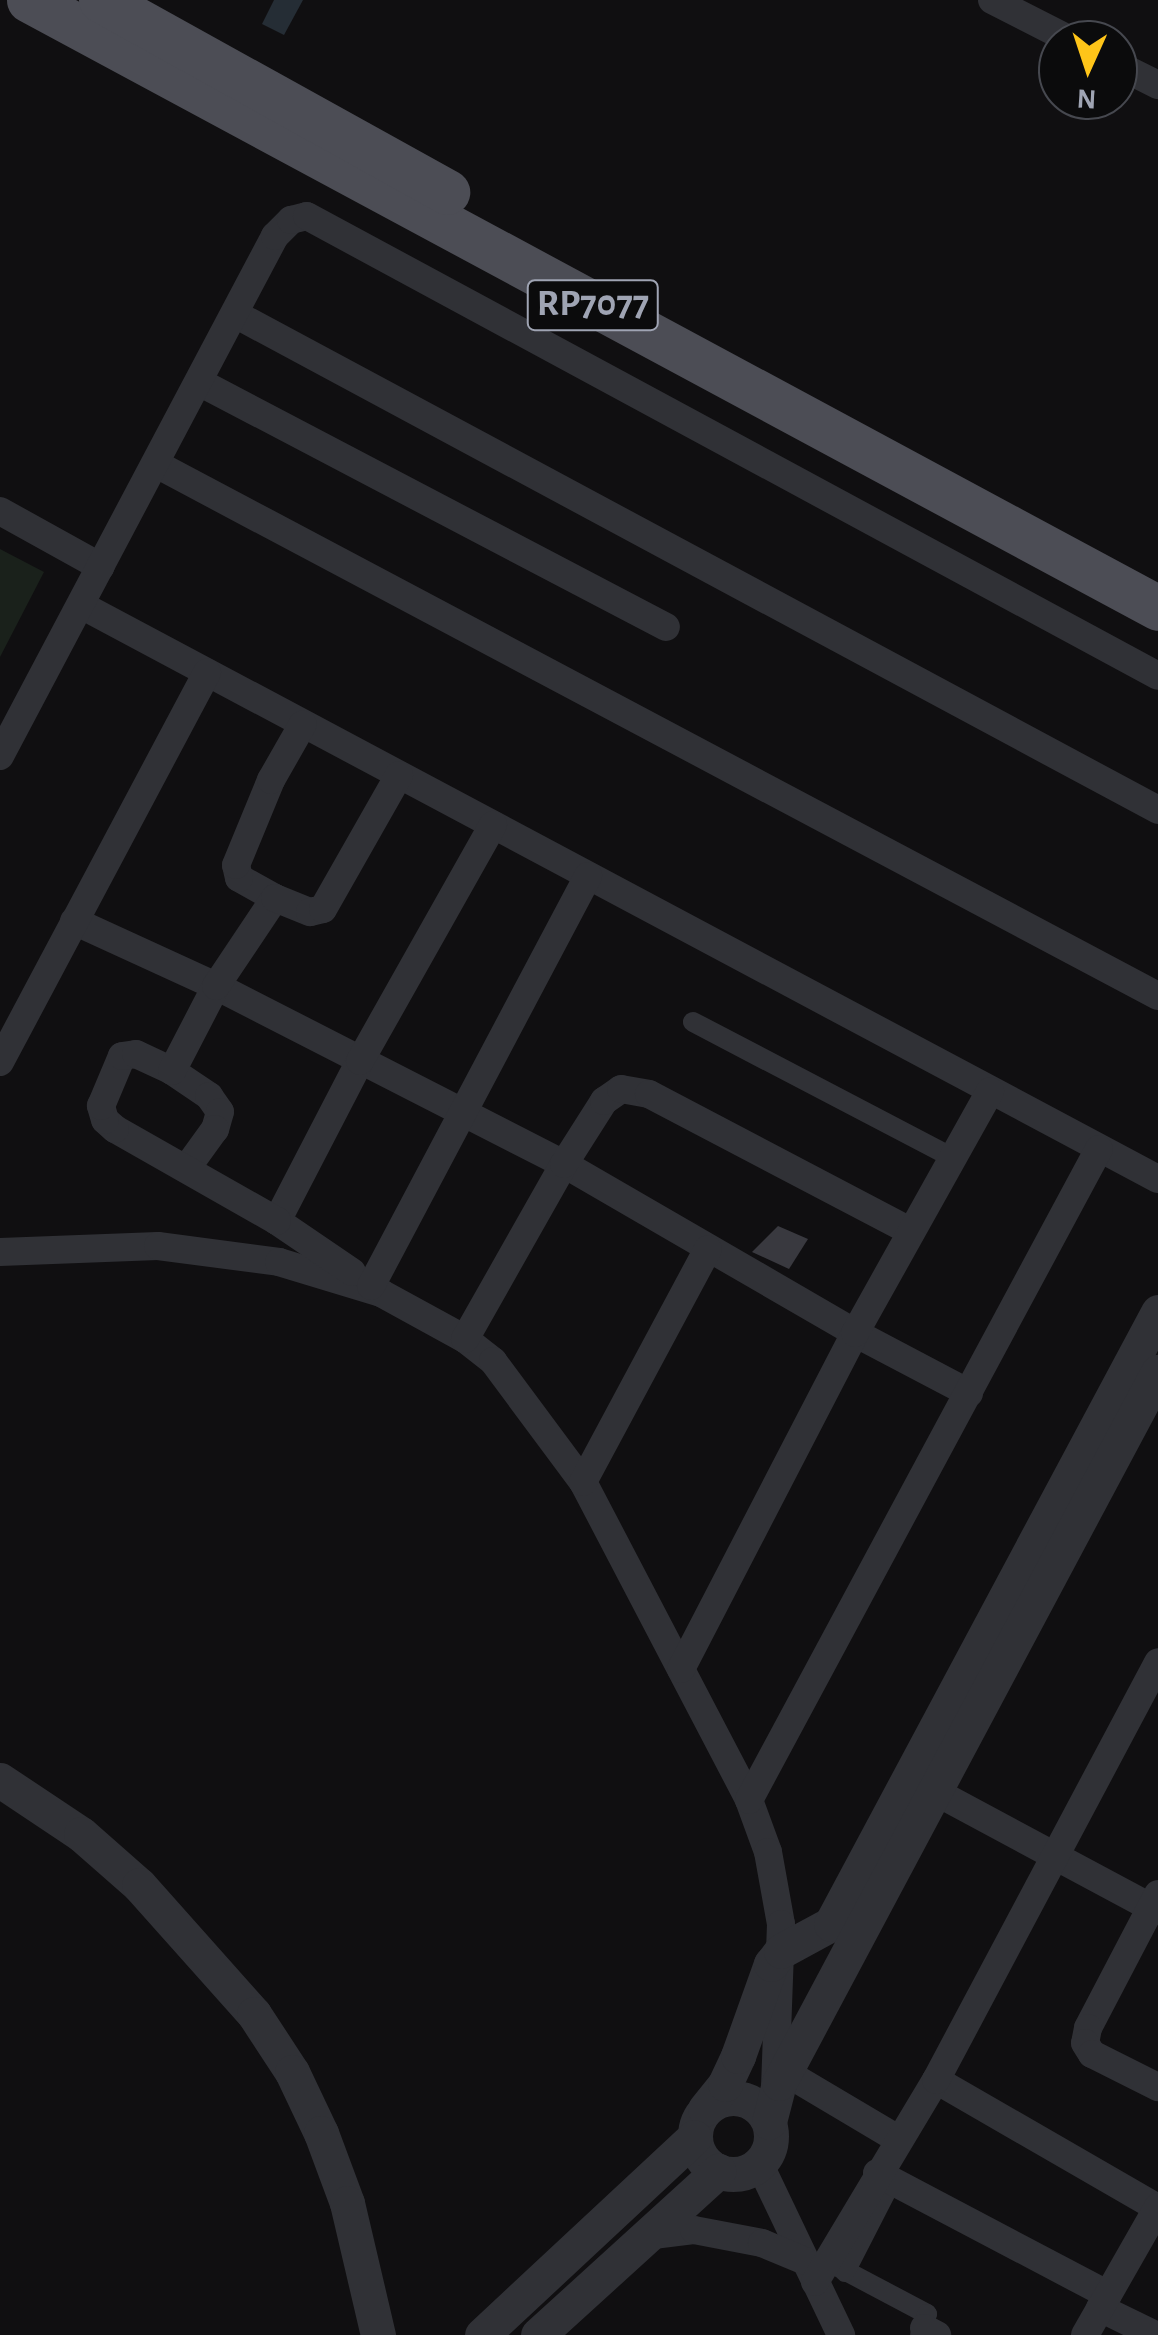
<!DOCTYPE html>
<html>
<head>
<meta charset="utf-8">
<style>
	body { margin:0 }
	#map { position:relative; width:1158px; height:2335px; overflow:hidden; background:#100f11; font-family:"Alegreya Sans",sans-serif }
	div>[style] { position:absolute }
	.green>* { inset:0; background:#1a211b }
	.water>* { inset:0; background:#252d35 }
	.building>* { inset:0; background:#39393f }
	.pedestrian>* { height:20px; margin:-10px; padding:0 10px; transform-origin:10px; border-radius:10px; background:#303136 }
	.minor>* { height:28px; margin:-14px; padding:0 14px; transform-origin:14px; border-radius:14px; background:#303136 }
	.tertiary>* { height:35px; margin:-17.5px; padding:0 17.5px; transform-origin:17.5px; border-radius:17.5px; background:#303136 }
	.tertiary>.ring { margin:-17.5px; padding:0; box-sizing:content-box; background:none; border:35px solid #303136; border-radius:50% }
	.primary>* { height:45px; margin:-22.5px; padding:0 22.5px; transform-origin:22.5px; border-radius:22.5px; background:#4c4d55 }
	span { translate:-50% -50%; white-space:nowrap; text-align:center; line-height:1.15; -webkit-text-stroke:8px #0b0b0c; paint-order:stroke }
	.shield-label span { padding:2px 8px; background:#0b0b0c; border:2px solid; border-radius:8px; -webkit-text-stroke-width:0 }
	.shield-label { font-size:38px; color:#9fa4b3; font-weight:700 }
	.north { position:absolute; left:1038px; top:20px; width:100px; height:100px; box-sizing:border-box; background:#0b0b0c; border:2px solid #46484f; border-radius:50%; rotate:183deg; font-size:28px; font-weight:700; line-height:40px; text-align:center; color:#9fa4b3 }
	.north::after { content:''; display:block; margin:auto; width:35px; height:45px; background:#ffc519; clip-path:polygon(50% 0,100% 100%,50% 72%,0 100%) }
</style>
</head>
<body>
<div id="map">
	<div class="green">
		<div style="clip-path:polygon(0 549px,44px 572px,0 657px)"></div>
	</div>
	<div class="water">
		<div style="clip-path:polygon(274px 0,303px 0,284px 35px,262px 24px)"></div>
	</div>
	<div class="building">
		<div style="clip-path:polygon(778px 1226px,808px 1239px,789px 1269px,752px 1252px)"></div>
	</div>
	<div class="pedestrian">
		<div style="left:693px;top:1022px;width:293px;rotate:27.6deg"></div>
		<div style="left:827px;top:2261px;width:113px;rotate:27.9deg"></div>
		<div style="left:927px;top:2314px;width:22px;rotate:108deg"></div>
		<div style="left:845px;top:2272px;width:101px;rotate:-62.9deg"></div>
	</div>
	<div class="minor">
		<div style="left:992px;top:0;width:88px;rotate:27.1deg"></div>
		<div style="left:1118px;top:65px;width:45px;rotate:26.6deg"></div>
		<div style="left:235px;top:314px;width:1048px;rotate:28.25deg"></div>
		<div style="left:201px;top:383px;width:525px;rotate:27.69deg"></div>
		<div style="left:158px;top:465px;width:1132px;rotate:27.97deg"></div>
		<div style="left:0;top:511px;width:115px;rotate:29deg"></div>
		<div style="left:81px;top:605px;width:1220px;rotate:28.06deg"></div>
		<div style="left:0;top:756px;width:588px;rotate:-62.13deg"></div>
		<div style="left:275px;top:236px;width:23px;rotate:-45deg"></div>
		<div style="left:291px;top:220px;width:16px;rotate:-14deg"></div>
		<div style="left:307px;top:216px;width:967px;rotate:28.39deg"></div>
		<div style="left:275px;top:898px;width:41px;rotate:-150.9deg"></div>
		<div style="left:239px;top:878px;width:13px;rotate:-103deg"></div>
		<div style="left:236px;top:865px;width:92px;rotate:-67.6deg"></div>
		<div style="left:271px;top:780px;width:64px;rotate:-60.3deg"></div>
		<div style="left:74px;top:921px;width:156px;rotate:24.6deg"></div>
		<div style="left:216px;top:986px;width:391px;rotate:27.1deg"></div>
		<div style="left:564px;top:1164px;width:337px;rotate:30.1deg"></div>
		<div style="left:855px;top:1333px;width:129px;rotate:27.8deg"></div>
		<div style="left:0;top:1062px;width:441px;rotate:-62deg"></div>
		<div style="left:172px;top:1071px;width:45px;rotate:34deg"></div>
		<div style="left:209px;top:1096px;width:19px;rotate:55deg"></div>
		<div style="left:220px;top:1112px;width:18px;rotate:106deg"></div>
		<div style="left:215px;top:1129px;width:49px;rotate:125.9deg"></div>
		<div style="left:277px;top:1221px;width:180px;rotate:-62.6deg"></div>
		<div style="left:360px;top:1061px;width:271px;rotate:-60.6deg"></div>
		<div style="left:0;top:1252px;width:158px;rotate:-2.2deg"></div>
		<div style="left:158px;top:1246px;width:122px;rotate:7.5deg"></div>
		<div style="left:279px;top:1262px;width:107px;rotate:16.9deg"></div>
		<div style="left:381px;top:1293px;width:96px;rotate:28.7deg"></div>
		<div style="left:465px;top:1339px;width:36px;rotate:38deg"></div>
		<div style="left:493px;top:1361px;width:151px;rotate:53.4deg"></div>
		<div style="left:583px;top:1482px;width:359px;rotate:62.4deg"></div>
		<div style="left:749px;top:1800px;width:55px;rotate:69.9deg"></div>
		<div style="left:768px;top:1852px;width:73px;rotate:79.8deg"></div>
		<div style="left:781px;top:1924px;width:162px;rotate:92.1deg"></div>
		<div style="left:352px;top:1272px;width:91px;rotate:-145.8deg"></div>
		<div style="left:277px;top:1221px;width:186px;rotate:-150.4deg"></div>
		<div style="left:115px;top:1129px;width:13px;rotate:-138deg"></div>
		<div style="left:105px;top:1120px;width:15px;rotate:-106deg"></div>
		<div style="left:101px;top:1106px;width:54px;rotate:-67.2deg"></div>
		<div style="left:122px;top:1056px;width:14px;rotate:-8deg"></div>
		<div style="left:136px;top:1054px;width:40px;rotate:25deg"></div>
		<div style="left:172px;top:1071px;width:96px;rotate:-62.6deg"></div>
		<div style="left:216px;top:986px;width:106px;rotate:-56.2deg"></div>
		<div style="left:275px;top:898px;width:38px;rotate:22deg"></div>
		<div style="left:310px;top:912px;width:13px;rotate:-13deg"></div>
		<div style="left:323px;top:909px;width:154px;rotate:-60.4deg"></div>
		<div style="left:371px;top:1286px;width:464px;rotate:-62.1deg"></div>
		<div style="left:465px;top:1339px;width:201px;rotate:-60.5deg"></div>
		<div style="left:564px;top:1164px;width:75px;rotate:-57.6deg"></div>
		<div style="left:604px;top:1101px;width:21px;rotate:-35deg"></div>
		<div style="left:621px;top:1089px;width:28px;rotate:10deg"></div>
		<div style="left:649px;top:1094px;width:295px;rotate:27.7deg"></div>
		<div style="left:583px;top:1482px;width:264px;rotate:-61.8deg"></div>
		<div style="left:681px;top:1669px;width:378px;rotate:-62.6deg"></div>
		<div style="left:855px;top:1333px;width:277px;rotate:-60.8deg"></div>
		<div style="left:919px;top:1783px;width:271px;rotate:28.2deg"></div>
		<div style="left:749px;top:1800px;width:739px;rotate:-61.74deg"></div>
		<div style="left:1158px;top:1894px;width:151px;rotate:117.6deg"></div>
		<div style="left:1088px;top:2028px;width:15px;rotate:101deg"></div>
		<div style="left:1085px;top:2043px;width:13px;rotate:58deg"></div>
		<div style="left:1092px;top:2054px;width:74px;rotate:26.6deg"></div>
		<div style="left:785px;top:2072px;width:131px;rotate:30.7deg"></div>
		<div style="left:936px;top:2080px;width:256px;rotate:30deg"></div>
		<div style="left:759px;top:2163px;width:191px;rotate:64.5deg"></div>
		<div style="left:877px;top:2173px;width:261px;rotate:27.8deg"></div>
		<div style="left:645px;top:2236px;width:49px;rotate:-7deg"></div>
		<div style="left:694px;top:2230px;width:69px;rotate:10.8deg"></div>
		<div style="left:762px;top:2243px;width:47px;rotate:22.7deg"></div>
		<div style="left:815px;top:2282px;width:235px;rotate:-59.1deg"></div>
		<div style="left:936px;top:2080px;width:473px;rotate:-62deg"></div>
		<div style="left:1100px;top:2308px;width:61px;rotate:26.1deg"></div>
		<div style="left:924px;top:2328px;width:15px;rotate:28deg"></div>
		<div style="left:1085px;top:2335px;width:147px;rotate:-60.3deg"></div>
	</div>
	<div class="tertiary">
		<div style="left:0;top:1780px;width:97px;rotate:33.7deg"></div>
		<div style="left:81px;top:1834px;width:77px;rotate:41.3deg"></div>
		<div style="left:139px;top:1885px;width:173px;rotate:48.3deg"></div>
		<div style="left:254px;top:2014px;width:69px;rotate:56.8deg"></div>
		<div style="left:292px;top:2072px;width:68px;rotate:64.6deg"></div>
		<div style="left:321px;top:2133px;width:75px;rotate:69.6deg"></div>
		<div style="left:347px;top:2203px;width:136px;rotate:76.8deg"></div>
		<div class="ring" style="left:695px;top:2098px;width:41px;height:41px"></div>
		<div style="left:705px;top:2109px;width:32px;rotate:-51deg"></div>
		<div style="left:725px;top:2084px;width:31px;rotate:-65deg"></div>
		<div style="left:738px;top:2056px;width:98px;rotate:-70.3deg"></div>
		<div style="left:771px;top:1964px;width:16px;rotate:-52deg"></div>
		<div style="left:781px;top:1951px;width:57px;rotate:-28.4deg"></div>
		<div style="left:831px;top:1924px;width:694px;rotate:-61.88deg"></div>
		<div style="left:769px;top:2122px;width:40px;rotate:-75.6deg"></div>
		<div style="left:779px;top:2083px;width:806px;rotate:-61.94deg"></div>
		<div style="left:482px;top:2335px;width:290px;rotate:-43deg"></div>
		<div style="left:538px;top:2335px;width:244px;rotate:-42.3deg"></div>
	</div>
	<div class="primary">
		<div style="left:29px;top:0;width:1282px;rotate:28.3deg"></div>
		<div style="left:101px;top:0;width:396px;rotate:29deg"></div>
	</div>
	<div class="shield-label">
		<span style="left:593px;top:305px">RP7077</span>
	</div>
	<div class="north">N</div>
</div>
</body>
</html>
